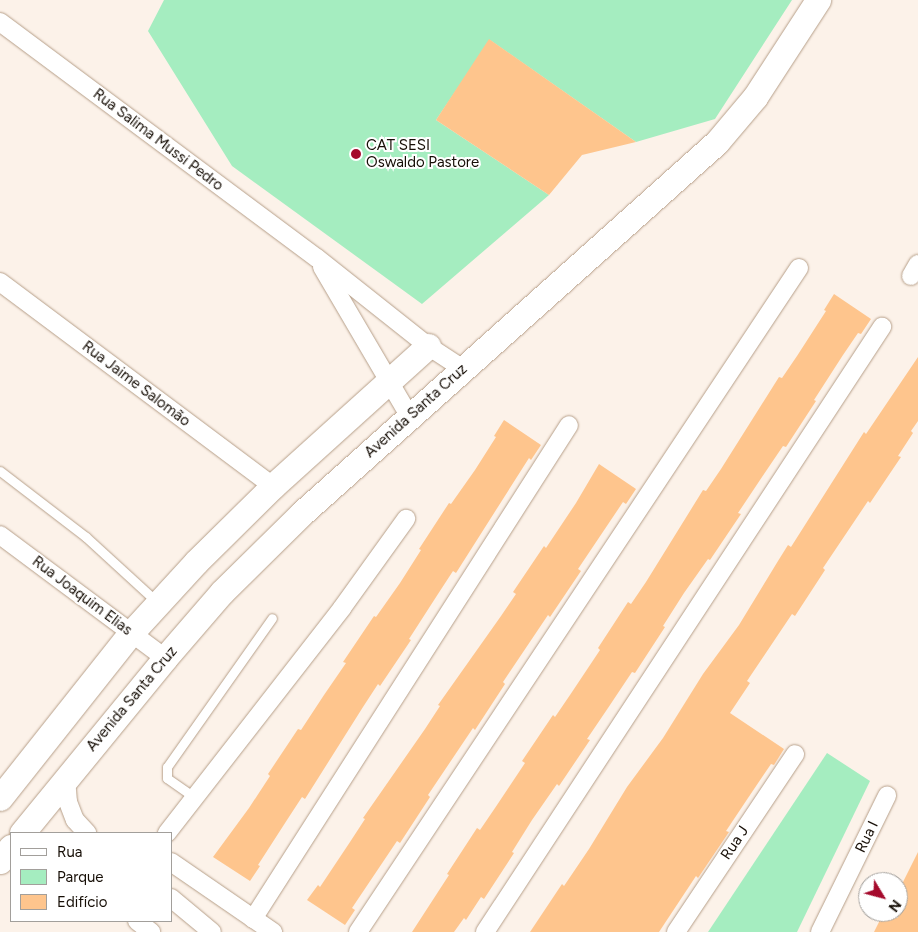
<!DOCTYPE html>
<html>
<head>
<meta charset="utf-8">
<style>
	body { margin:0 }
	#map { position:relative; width:918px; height:932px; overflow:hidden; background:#fcf2e9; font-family:Figtree,sans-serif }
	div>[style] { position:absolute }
	.green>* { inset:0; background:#a5edc0 }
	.building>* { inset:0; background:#fec58d }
	.roads { filter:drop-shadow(0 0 1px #b69f89) drop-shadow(0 0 1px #b69f89) }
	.lane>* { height:9px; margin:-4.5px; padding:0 4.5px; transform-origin:4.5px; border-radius:4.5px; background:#fff }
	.street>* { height:18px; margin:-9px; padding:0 9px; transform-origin:9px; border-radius:9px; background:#fff }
	.secondary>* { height:25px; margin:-12.5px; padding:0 12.5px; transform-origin:12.5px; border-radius:12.5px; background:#fff }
	.dots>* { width:14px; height:14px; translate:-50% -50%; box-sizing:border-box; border:2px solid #fff; border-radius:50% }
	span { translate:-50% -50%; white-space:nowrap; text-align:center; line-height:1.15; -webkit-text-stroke:4px #fff; paint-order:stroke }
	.street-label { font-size:15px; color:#160e06 }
	.poi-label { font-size:15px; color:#160e06 }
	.left { translate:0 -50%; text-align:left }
	.legend { position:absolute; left:10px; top:832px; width:162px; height:90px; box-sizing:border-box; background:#fff; border:1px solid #a29f9b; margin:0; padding:6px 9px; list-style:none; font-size:15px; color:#160e06 }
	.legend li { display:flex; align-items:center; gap:10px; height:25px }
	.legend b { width:25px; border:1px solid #a29f9b }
	.north { position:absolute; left:858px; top:872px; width:50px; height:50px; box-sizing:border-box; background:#fff; border:1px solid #a29f9b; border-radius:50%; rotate:127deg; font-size:14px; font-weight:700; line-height:20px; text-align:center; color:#160e06 }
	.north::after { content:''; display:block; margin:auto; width:18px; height:22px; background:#a50a2c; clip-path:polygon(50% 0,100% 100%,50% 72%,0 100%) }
</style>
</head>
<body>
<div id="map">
	<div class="green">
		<div style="clip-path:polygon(164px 0,792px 0,715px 119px,636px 142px,490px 40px,436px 120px,549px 195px,422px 304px,232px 166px,148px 31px)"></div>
		<div style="clip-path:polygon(827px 753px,870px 781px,797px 932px,708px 932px)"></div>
	</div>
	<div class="building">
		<div style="clip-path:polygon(489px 39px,636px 142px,582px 155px,549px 195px,436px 120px)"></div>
		<div style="clip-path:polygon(834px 294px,871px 319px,861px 334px,858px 333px,843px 355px,814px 400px,816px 401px,786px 447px,783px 446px,760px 480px,738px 513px,741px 514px,710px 560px,708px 559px,684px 593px,663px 626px,665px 627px,635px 673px,632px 672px,608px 708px,587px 739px,590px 740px,559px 786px,557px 784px,532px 820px,512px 852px,514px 853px,484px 899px,481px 897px,466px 920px,464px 918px,454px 932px,412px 932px,449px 875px,447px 874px,477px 828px,480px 830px,495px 808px,525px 763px,522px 761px,553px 715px,555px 717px,570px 695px,600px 650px,598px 648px,628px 602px,631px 604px,646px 582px,703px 490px,706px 491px,721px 469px,779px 377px,782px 378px,797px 356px,826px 311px,824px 310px)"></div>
		<div style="clip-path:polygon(918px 357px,918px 421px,911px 431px,913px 433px,898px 456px,901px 457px,870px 503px,868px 501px,823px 568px,825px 570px,795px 616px,792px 614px,747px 681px,750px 683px,730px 713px,784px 749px,774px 765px,771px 764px,748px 798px,726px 831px,729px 832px,698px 878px,696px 876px,659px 932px,530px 932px,562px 884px,564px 886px,589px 849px,627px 787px,663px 738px,703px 674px,739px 625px,778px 561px,788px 545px,791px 547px,864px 432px,866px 434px)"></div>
		<div style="clip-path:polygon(504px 420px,541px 445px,531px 460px,529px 458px,456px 573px,453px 571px,438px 594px,409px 639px,411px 640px,380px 686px,378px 684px,363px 707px,305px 799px,302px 797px,287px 820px,258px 865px,260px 866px,250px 881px,213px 857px,249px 808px,270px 776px,268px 774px,298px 729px,301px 730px,324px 695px,346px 663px,343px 662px,374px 616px,376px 617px,400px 583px,421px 550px,419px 549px,449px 503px,451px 504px,475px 470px,496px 437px,494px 436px)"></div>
		<div style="clip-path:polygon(599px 464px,636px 489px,626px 504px,623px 502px,578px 569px,581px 571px,550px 617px,548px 615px,503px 682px,505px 684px,475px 730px,473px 728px,428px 795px,430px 797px,400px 843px,397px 841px,352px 908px,355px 910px,345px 925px,307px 900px,318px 885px,320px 887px,350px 842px,365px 819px,363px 818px,425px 729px,440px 706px,438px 705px,501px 616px,516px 594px,513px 592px,544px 546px,546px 548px,576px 503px)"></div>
		<div style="clip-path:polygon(918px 852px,918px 932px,874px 932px,884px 912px,898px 918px,898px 892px)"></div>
	</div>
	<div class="roads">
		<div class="lane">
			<div style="left:0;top:471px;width:108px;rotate:37.5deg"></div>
			<div style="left:86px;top:537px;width:96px;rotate:42.5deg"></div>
			<div style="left:194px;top:797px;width:33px;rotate:-145deg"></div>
			<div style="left:167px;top:778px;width:11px;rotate:-90deg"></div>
			<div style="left:167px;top:767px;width:182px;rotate:-54.8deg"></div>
		</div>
		<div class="street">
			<div style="left:0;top:22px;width:395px;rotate:36.7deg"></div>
			<div style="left:317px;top:258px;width:142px;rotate:38.4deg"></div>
			<div style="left:428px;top:346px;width:42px;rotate:33.3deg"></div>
			<div style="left:322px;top:267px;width:174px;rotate:59.6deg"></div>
			<div style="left:911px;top:276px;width:14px;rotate:-60deg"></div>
			<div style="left:0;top:282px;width:341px;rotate:36.8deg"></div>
			<div style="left:0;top:535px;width:206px;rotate:36.7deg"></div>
			<div style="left:66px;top:779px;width:23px;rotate:85deg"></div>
			<div style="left:68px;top:802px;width:19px;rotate:69deg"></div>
			<div style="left:75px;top:820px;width:18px;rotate:47deg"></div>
			<div style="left:167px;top:833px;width:285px;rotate:-52.1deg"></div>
			<div style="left:342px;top:608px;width:110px;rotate:-54.3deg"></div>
			<div style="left:171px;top:862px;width:124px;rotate:34.5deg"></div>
			<div style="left:171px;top:898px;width:53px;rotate:39.7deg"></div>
			<div style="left:253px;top:919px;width:586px;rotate:-57.39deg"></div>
			<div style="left:137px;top:921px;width:18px;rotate:38deg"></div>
			<div style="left:358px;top:932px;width:797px;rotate:-56.41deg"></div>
			<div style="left:485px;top:932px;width:724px;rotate:-56.73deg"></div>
			<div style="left:676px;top:932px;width:214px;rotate:-56.2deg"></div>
			<div style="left:820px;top:932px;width:152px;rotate:-63.8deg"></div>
		</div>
		<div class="secondary">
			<div style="left:0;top:798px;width:211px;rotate:-51.6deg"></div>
			<div style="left:131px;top:633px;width:96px;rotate:-47.5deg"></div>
			<div style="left:196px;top:562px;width:108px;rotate:-44.6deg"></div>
			<div style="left:273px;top:486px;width:209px;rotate:-42.1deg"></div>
			<div style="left:22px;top:833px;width:226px;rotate:-50.7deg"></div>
			<div style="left:165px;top:658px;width:87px;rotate:-49.2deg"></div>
			<div style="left:222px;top:592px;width:111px;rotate:-44.6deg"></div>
			<div style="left:301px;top:514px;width:558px;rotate:-41.8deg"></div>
			<div style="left:717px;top:142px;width:59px;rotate:-49.8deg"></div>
			<div style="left:755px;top:97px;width:116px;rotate:-57deg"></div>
			<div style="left:0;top:861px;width:18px;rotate:-52deg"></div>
		</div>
	</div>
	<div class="dots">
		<div style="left:356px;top:154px;background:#a50a2c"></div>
	</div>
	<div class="street-label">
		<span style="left:158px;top:140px;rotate:37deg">Rua Salima Mussi Pedro</span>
		<span style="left:136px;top:384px;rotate:37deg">Rua Jaime Salomão</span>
		<span style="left:416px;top:411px;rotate:-42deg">Avenida Santa Cruz</span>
		<span style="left:82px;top:596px;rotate:37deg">Rua Joaquim Elias</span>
		<span style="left:132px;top:699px;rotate:-50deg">Avenida Santa Cruz</span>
		<span style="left:867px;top:837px;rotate:-64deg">Rua I</span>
		<span style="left:735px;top:843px;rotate:-56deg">Rua J</span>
	</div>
	<div class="poi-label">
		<span class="left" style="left:366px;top:154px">CAT SESI<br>Oswaldo Pastore</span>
	</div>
	<ul class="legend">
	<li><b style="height:6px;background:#fff"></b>Rua</li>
	<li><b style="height:14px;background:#a5edc0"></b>Parque</li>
	<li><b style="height:14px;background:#fec58d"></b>Edifício</li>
	</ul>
	<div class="north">N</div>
</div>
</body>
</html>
